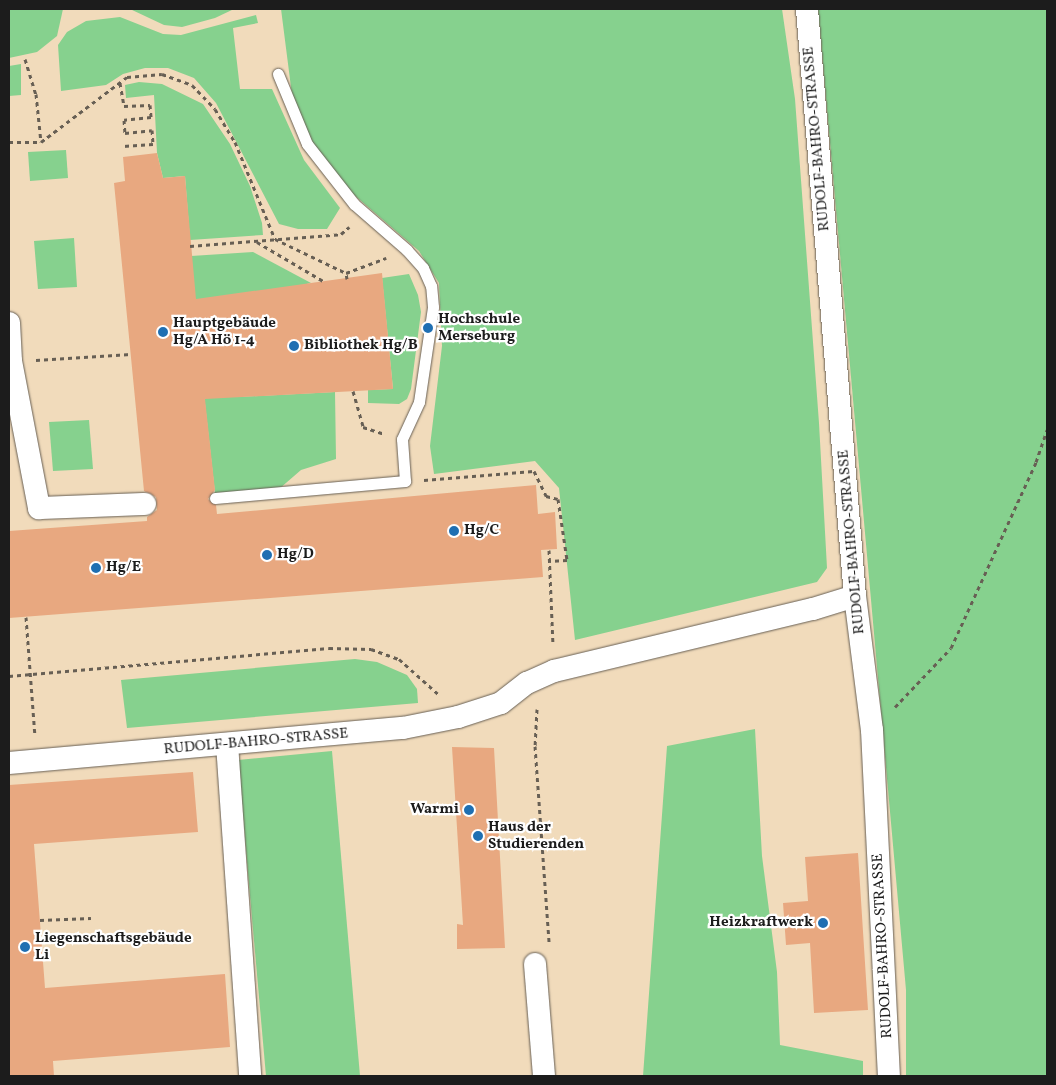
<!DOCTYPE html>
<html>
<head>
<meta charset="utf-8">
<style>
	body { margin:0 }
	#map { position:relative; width:1056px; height:1085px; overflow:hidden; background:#f1dbbb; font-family:Vollkorn,serif }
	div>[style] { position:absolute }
	.green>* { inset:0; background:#86d18e }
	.building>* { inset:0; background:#e8a880 }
	.path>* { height:3px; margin-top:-1.5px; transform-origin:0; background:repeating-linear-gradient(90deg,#675f54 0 4px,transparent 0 8px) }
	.roads { filter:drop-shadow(0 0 1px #675f54) drop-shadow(0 0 1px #675f54) }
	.lane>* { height:11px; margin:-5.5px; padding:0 5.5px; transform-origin:5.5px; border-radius:5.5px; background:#fff }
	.street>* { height:22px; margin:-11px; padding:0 11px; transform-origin:11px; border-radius:11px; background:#fff }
	.dots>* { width:14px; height:14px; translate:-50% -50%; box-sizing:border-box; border:2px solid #fff; border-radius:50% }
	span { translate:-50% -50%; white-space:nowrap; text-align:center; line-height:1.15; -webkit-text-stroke:4.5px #fff; paint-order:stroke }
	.street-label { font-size:15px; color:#1c1c1c }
	.poi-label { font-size:15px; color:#1c1c1c; font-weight:700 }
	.left { translate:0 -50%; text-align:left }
	.right { translate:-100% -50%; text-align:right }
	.frame { position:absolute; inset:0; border:10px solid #1c1c1c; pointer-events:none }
</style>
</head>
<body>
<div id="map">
	<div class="green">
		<div style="clip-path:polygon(9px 9px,63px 9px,57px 36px,37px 52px,9px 58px)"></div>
		<div style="clip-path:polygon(130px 9px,234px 9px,215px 18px,182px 27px,164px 25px)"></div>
		<div style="clip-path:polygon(281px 9px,782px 9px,795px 99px,819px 423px,827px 568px,817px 582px,575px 640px,559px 488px,535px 461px,434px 474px,430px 446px,442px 346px,439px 283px,419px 251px,346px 188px,313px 144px,292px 95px)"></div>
		<div style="clip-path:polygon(818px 9px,1047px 9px,1047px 1076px,906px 1076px,906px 990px)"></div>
		<div style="clip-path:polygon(256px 15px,258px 23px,233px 28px,240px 89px,272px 89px,304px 160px,340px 208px,327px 229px,298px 229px,279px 224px,216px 103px,194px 78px,168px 68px,145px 68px,123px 74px,106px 85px,61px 91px,58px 45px,67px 32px,86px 21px,120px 17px,163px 34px,181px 35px)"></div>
		<div style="clip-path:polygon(21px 64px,21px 95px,9px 96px,9px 66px)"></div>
		<div style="clip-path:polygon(139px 82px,162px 84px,203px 104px,230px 144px,250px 186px,262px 223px,263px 235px,190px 240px,185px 176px,163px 178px,157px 153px,154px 95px,126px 98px,125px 85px)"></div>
		<div style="clip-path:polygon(66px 150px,68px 178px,30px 181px,28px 152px)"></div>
		<div style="clip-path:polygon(74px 238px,77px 287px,38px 289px,34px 241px)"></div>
		<div style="clip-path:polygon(253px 252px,311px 283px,196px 309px,191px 256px)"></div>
		<div style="clip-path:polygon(409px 274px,418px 295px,421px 312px,411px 389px,407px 399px,399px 404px,368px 403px,368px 390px,393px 389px,382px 278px)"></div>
		<div style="clip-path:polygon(203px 386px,237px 397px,335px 392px,336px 459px,301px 470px,279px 489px,215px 493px)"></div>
		<div style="clip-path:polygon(89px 420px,93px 469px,53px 471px,49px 422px)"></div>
		<div style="clip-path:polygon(355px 659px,377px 662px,407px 675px,417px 689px,418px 703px,127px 728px,121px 680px)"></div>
		<div style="clip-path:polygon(755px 729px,762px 856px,777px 972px,780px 1045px,863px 1061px,863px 1076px,643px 1076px,667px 746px)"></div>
		<div style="clip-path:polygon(332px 751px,360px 1076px,266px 1076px,238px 760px)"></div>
	</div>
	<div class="building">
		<div style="clip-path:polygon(157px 153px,163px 178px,185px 176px,196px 299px,382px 273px,393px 389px,205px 399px,215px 490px,208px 499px,216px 505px,217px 514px,536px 485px,538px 514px,555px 512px,557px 549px,541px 550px,543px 577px,9px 618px,9px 531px,147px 521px,147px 517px,157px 510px,156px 497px,144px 491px,114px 183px,125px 181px,123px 157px)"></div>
		<div style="clip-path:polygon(452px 747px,494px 748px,505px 948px,457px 949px,457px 924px,463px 925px)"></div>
		<div style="clip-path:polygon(193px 772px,198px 832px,34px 844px,45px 988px,225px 974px,230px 1047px,53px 1061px,54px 1076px,10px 1076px,9px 785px)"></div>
		<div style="clip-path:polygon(858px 853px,868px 1010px,814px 1013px,810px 943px,786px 945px,783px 903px,808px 901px,805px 857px)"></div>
	</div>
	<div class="path">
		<div style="left:25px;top:59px;width:37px;rotate:73deg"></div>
		<div style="left:36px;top:94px;width:48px;rotate:84.1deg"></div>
		<div style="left:120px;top:83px;width:23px;rotate:80deg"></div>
		<div style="left:124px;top:106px;width:26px;rotate:-2deg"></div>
		<div style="left:150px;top:105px;width:12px;rotate:85deg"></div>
		<div style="left:151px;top:117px;width:27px;rotate:174deg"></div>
		<div style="left:124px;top:120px;width:13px;rotate:86deg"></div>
		<div style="left:125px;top:133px;width:27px;rotate:-6deg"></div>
		<div style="left:152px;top:130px;width:14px;rotate:86deg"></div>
		<div style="left:153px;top:144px;width:30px;rotate:176deg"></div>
		<div style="left:9px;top:142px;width:32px"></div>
		<div style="left:41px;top:142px;width:108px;rotate:-37.1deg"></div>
		<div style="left:127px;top:77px;width:35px;rotate:-5deg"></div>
		<div style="left:162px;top:74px;width:32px;rotate:20deg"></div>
		<div style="left:192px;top:85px;width:33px;rotate:46deg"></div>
		<div style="left:215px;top:109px;width:39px;rotate:59deg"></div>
		<div style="left:235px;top:142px;width:105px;rotate:67.6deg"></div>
		<div style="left:275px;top:239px;width:79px;rotate:25.6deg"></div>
		<div style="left:257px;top:242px;width:79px;rotate:30.5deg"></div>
		<div style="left:190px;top:246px;width:151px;rotate:-4.5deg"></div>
		<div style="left:341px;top:234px;width:11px;rotate:-41deg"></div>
		<div style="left:347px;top:279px;width:6px;rotate:-99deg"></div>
		<div style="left:346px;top:273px;width:43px;rotate:-20.6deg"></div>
		<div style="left:36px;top:360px;width:95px;rotate:-3.6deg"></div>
		<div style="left:353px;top:391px;width:37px;rotate:74deg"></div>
		<div style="left:363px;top:427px;width:22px;rotate:18deg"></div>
		<div style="left:424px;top:480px;width:110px;rotate:-4.7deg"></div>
		<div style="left:534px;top:471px;width:28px;rotate:64deg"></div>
		<div style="left:546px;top:496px;width:12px;rotate:14deg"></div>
		<div style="left:558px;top:499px;width:62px;rotate:81.6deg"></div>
		<div style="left:567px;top:560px;width:18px;rotate:177deg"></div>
		<div style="left:549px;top:550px;width:94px;rotate:87.6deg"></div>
		<div style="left:26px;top:617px;width:119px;rotate:85.7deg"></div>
		<div style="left:9px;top:676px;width:321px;rotate:-5deg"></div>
		<div style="left:329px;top:648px;width:42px;rotate:1.4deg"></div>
		<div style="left:371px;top:649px;width:30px;rotate:20deg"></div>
		<div style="left:399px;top:659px;width:52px;rotate:41.9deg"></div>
		<div style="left:895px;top:707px;width:81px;rotate:-46.5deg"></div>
		<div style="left:951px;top:648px;width:205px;rotate:-65.4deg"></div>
		<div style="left:1036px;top:462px;width:34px;rotate:-71deg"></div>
		<div style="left:537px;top:709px;width:37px;rotate:93deg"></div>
		<div style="left:535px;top:746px;width:196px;rotate:85.9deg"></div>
		<div style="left:40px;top:920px;width:51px;rotate:-2.2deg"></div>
	</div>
	<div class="roads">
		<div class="lane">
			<div style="left:215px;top:498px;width:191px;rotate:-5.1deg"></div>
			<div style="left:405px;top:481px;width:42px;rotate:-94.1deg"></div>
			<div style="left:402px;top:439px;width:41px;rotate:-65.3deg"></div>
			<div style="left:419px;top:402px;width:96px;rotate:-81.6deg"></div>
			<div style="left:433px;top:307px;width:21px;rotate:-95deg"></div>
			<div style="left:431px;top:286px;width:20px;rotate:-114deg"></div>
			<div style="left:423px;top:268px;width:24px;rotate:-132deg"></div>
			<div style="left:407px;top:250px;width:70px;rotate:-139deg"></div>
			<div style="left:354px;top:204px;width:76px;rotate:-128.1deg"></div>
			<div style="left:307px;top:144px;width:76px;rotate:-112.5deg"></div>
		</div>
		<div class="street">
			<div style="left:807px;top:9px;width:589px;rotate:85.33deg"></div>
			<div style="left:855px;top:596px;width:135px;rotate:82.8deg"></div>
			<div style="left:872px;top:730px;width:346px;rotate:87.2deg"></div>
			<div style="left:9px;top:323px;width:38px;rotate:87deg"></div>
			<div style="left:11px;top:361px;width:150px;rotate:79.2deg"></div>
			<div style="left:39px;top:508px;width:106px;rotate:-2.2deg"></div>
			<div style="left:227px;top:744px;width:333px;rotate:86deg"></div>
			<div style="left:9px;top:763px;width:396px;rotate:-5.1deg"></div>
			<div style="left:403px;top:728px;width:56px;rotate:-11.3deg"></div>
			<div style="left:458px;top:717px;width:45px;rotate:-18deg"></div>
			<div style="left:501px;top:703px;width:33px;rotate:-38deg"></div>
			<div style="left:527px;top:683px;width:30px;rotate:-24deg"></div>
			<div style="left:554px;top:671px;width:266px;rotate:-13.5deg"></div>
			<div style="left:813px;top:609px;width:44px;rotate:-17.2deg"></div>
			<div style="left:535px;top:964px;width:112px;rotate:85.4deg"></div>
		</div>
	</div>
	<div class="dots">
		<div style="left:428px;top:328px;background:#1f6fb2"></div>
		<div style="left:163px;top:332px;background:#1f6fb2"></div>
		<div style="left:294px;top:346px;background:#1f6fb2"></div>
		<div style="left:454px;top:531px;background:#1f6fb2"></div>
		<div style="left:267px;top:555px;background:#1f6fb2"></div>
		<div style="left:96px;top:568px;background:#1f6fb2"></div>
		<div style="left:469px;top:810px;background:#1f6fb2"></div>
		<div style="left:478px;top:836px;background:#1f6fb2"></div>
		<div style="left:823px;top:923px;background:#1f6fb2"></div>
		<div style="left:25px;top:947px;background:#1f6fb2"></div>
	</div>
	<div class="street-label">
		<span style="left:817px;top:139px;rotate:-95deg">RUDOLF-BAHRO-STRASSE</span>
		<span style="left:852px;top:542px;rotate:-95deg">RUDOLF-BAHRO-STRASSE</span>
		<span style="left:256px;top:742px;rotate:-5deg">RUDOLF-BAHRO-STRASSE</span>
		<span style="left:883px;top:946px;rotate:-93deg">RUDOLF-BAHRO-STRASSE</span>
	</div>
	<div class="poi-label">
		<span class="left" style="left:438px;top:328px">Hochschule<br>Merseburg</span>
		<span class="left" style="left:173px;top:332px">Hauptgebäude<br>Hg/A Hö 1-4</span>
		<span class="left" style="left:304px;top:346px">Bibliothek Hg/B</span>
		<span class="left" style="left:464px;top:531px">Hg/C</span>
		<span class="left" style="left:277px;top:555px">Hg/D</span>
		<span class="left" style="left:106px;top:568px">Hg/E</span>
		<span class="right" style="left:459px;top:810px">Warmi</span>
		<span class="left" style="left:488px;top:836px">Haus der<br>Studierenden</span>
		<span class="right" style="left:813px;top:923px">Heizkraftwerk</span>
		<span class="left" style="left:35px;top:947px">Liegenschaftsgebäude<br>Li</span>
	</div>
	<div class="frame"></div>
</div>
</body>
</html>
